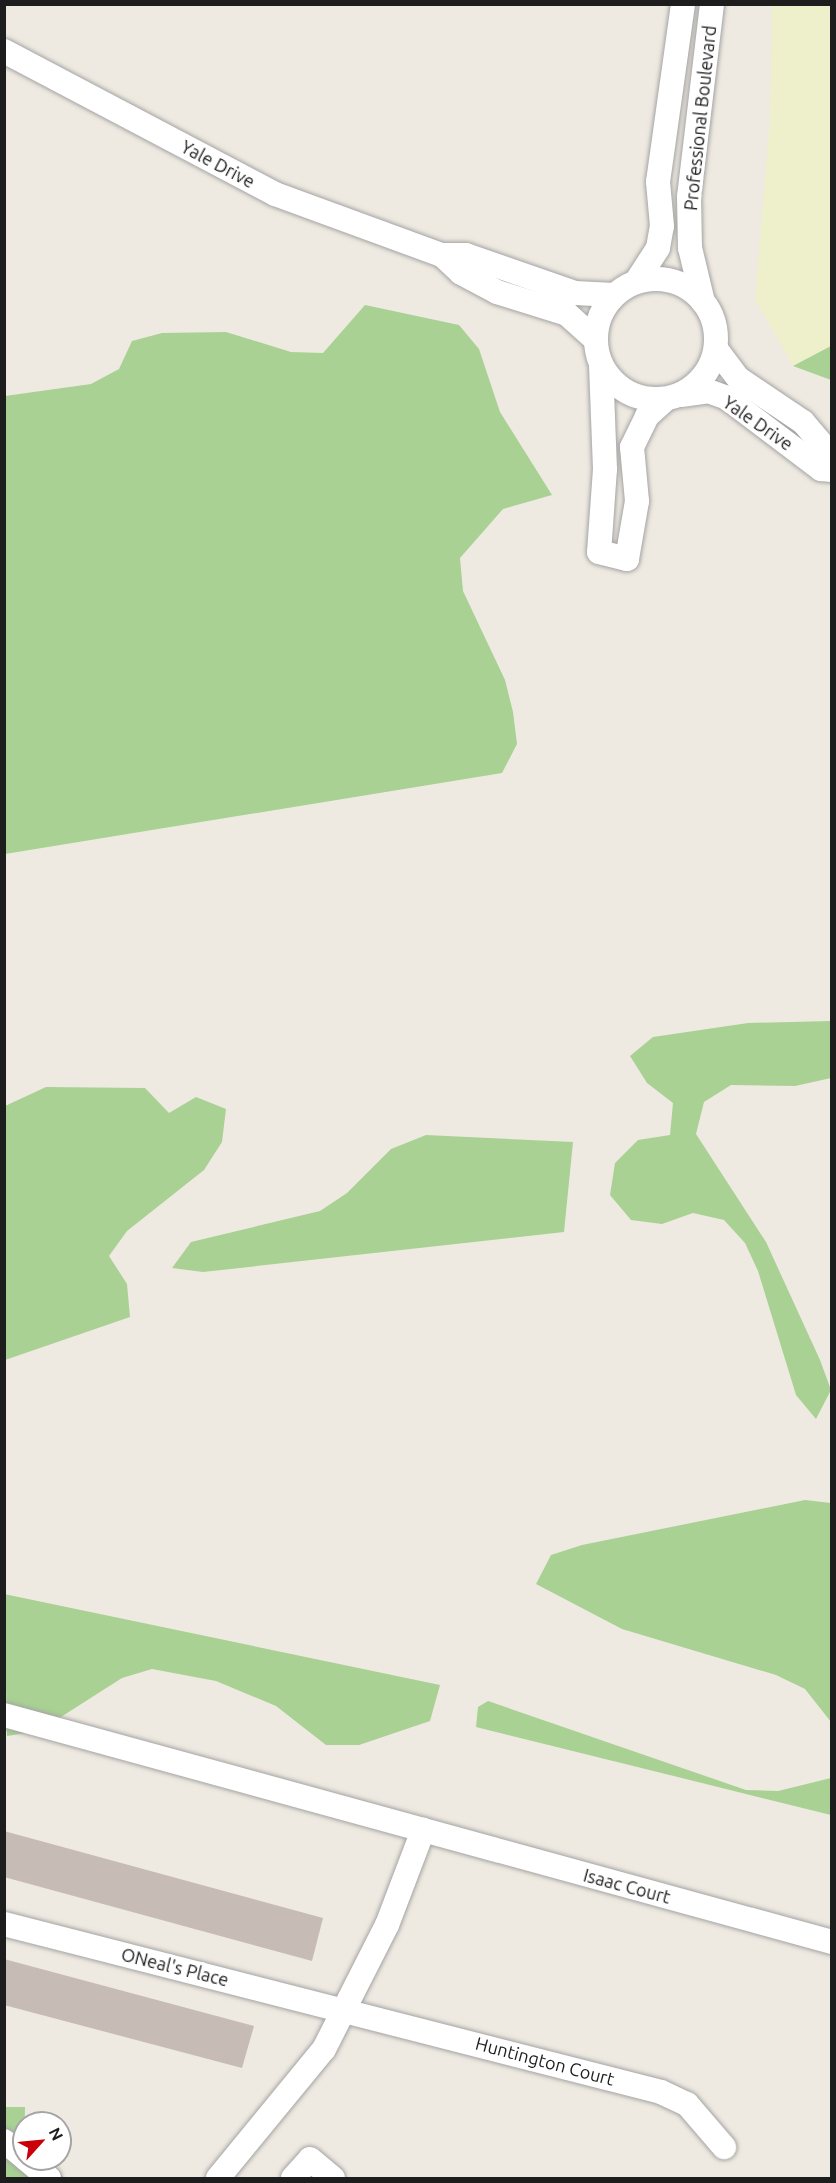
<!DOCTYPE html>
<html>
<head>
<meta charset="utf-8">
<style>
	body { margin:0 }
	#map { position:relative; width:836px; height:2183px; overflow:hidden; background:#efeae1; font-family:Ubuntu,sans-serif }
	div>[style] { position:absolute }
	.farmland>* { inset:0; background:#eeefcb }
	.forest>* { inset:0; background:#a8d193 }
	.building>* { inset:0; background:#c7bbb5 }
	.roads { filter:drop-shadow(0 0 2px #a4a4a4) drop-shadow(0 0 2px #a4a4a4) }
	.minor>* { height:24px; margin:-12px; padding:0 12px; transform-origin:12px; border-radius:12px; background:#fff }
	.minor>.ring { margin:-12px; padding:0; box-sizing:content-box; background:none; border:24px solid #fff; border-radius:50% }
	span { translate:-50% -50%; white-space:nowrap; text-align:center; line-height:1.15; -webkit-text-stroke:6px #fff; paint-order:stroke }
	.street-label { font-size:18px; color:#1d1d1d }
	.frame { position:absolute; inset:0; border:6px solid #1d1d1d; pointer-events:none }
	.north { position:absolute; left:12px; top:2111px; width:60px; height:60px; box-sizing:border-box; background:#fff; border:2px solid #a5a5a5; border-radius:50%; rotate:63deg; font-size:16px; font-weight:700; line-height:24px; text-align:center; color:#1d1d1d }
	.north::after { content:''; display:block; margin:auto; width:21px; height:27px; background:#c90009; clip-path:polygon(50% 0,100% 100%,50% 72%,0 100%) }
</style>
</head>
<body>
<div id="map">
	<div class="farmland">
		<div style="clip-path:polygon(772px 5px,831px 5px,831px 346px,793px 366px,755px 299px,770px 122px)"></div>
	</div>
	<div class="forest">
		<div style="clip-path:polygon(365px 305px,459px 325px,479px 349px,500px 412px,552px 495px,503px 509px,460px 558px,463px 591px,505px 680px,513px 712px,517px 744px,502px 773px,5px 854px,5px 396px,91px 384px,119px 369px,132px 341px,162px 333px,226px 332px,291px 352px,323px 353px)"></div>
		<div style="clip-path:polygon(831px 346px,831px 380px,793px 366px)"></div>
		<div style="clip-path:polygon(831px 1021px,831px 1078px,795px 1086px,731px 1085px,704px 1102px,696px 1134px,766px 1242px,820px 1360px,831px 1390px,816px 1419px,796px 1395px,758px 1271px,745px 1243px,724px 1220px,693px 1213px,662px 1224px,631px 1220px,610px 1195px,615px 1163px,638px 1140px,670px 1135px,673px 1103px,647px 1083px,630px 1056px,653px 1037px,748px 1023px)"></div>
		<div style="clip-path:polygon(46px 1087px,145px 1088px,169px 1113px,196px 1097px,226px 1109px,222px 1142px,204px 1170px,127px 1231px,109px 1256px,127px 1284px,130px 1317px,5px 1360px,5px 1106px)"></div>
		<div style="clip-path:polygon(426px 1135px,573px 1142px,564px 1232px,203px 1272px,172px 1268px,191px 1242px,320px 1211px,347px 1193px,391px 1149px)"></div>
		<div style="clip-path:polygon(805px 1500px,831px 1503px,831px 1722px,805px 1689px,776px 1675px,622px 1629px,536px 1584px,551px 1555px,582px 1545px)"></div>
		<div style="clip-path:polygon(4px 1594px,440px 1685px,430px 1721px,359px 1745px,326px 1745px,276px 1706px,216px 1681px,152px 1669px,122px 1678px,39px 1731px,7px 1736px)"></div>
		<div style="clip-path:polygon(488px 1701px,746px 1790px,778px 1791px,831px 1778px,831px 1815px,476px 1727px,478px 1707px)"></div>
		<div style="clip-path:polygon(4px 2107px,25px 2107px,24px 2159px,49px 2159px,64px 2178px,5px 2178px)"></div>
	</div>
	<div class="building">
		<div style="clip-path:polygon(4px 1831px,323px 1918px,312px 1961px,4px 1877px)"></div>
		<div style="clip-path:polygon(4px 1959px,254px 2026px,242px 2068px,4px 2005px)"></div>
	</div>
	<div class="roads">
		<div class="minor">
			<div style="left:4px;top:51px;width:306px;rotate:27.8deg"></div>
			<div style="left:275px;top:194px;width:178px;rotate:20.1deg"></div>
			<div style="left:442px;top:255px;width:24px"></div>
			<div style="left:466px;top:255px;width:115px;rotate:19.2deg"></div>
			<div style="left:575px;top:293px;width:39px;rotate:3deg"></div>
			<div style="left:442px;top:255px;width:26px;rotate:43deg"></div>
			<div style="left:461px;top:273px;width:41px;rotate:27.8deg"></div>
			<div style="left:497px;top:292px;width:73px;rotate:17.4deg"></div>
			<div style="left:567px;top:314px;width:39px;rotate:42deg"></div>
			<div class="ring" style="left:596px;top:279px;width:96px;height:96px"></div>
			<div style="left:636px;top:282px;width:40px;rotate:-57.1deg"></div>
			<div style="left:658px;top:248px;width:22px;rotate:-80deg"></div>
			<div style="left:662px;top:226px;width:44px;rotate:-95.2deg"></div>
			<div style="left:658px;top:182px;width:180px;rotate:-82deg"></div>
			<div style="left:703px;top:302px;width:56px;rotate:-103.5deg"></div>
			<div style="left:690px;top:248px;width:51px;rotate:-91.1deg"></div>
			<div style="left:689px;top:197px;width:194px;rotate:-83.2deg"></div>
			<div style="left:716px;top:349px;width:38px;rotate:53deg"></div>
			<div style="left:739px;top:379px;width:77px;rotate:33.9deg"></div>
			<div style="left:803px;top:422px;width:45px;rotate:49.5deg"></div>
			<div style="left:601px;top:365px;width:104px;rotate:87.8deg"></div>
			<div style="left:605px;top:469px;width:83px;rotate:94.1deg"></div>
			<div style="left:599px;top:552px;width:29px;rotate:14deg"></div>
			<div style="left:627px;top:559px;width:59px;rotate:-80.2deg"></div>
			<div style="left:637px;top:501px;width:54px;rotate:-95.3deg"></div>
			<div style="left:632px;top:447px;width:34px;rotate:-64deg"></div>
			<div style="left:647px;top:416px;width:25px;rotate:-42deg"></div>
			<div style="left:681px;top:395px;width:27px;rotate:-8deg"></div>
			<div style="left:708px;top:391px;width:20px;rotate:20deg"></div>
			<div style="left:727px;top:398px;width:118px;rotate:37.1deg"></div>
			<div style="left:821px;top:469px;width:11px;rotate:5deg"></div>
			<div style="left:4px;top:1715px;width:859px;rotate:15.33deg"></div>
			<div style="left:4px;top:1924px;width:678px;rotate:14.34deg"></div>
			<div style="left:661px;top:2092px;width:29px;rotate:25deg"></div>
			<div style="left:687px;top:2104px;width:57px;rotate:49.3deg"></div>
			<div style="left:4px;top:2141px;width:26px;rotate:39deg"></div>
			<div style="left:26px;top:2159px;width:30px;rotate:40deg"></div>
			<div style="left:218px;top:2178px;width:167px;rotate:-50.6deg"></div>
			<div style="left:324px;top:2049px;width:139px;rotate:-63.1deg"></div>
			<div style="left:387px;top:1925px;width:102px;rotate:-69.2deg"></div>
			<div style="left:293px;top:2178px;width:25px;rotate:-48deg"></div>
			<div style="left:310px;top:2159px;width:30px;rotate:40deg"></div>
		</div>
	</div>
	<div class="street-label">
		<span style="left:700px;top:118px;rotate:-84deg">Professional Boulevard</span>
		<span style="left:218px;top:164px;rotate:28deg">Yale Drive</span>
		<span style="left:758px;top:423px;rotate:35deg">Yale Drive</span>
		<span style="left:627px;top:1886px;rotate:15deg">Isaac Court</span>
		<span style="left:175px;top:1967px;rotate:14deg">ONeal's Place</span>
		<span style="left:545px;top:2061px;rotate:15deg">Huntington Court</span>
	</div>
	<div class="frame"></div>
	<div class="north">N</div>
</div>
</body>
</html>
